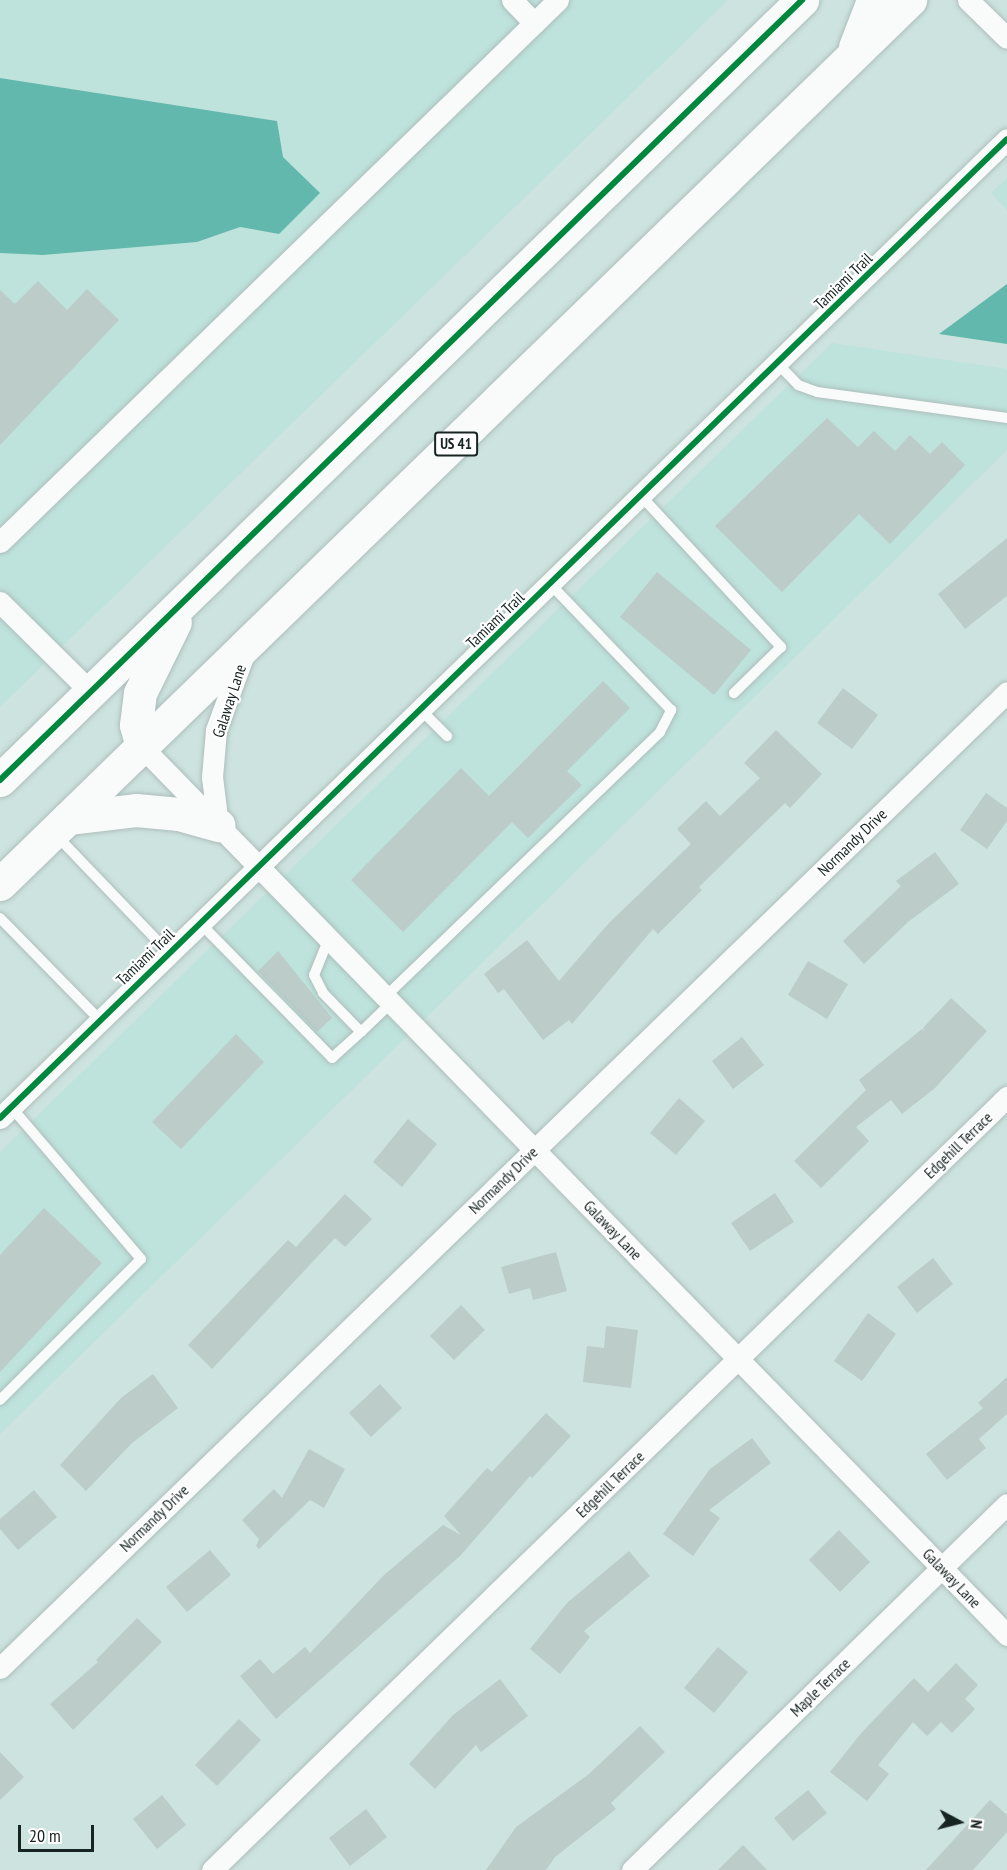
<!DOCTYPE html>
<html>
<head>
<meta charset="utf-8">
<style>
	body { margin:0 }
	#map { position:relative; width:1007px; height:1870px; overflow:hidden; background:#cde3df; font-family:"PT Sans Narrow",sans-serif }
	div>[style] { position:absolute }
	.built>* { inset:0; background:#bee2dc }
	.water>* { inset:0; background:#63b8ad }
	.building>* { inset:0; background:#bbccc9 }
	.roads { filter:drop-shadow(0 0 2px #adbebb) drop-shadow(0 0 2px #adbebb) }
	.service>* { height:10px; margin:-5px; padding:0 5px; transform-origin:5px; border-radius:5px; background:#f8fbfa }
	.minor>* { height:21px; margin:-10.5px; padding:0 10.5px; transform-origin:10.5px; border-radius:10.5px; background:#f8fbfa }
	.primary>* { height:33px; margin:-16.5px; padding:0 16.5px; transform-origin:16.5px; border-radius:16.5px; background:#f8fbfa }
	.cycleway>* { height:6px; margin:-3px; padding:0 3px; transform-origin:3px; border-radius:3px; background:#00873e }
	span { translate:-50% -50%; white-space:nowrap; text-align:center; line-height:1.15; -webkit-text-stroke:4.5px #fff; paint-order:stroke }
	.shield-label span { padding:2px 4px; background:#fff; border:2px solid; border-radius:4px; -webkit-text-stroke-width:0 }
	.shield-label { font-size:15px; color:#162422; font-weight:700 }
	.street-label { font-size:16px; color:#162422 }
	.north { position:absolute; left:929px; top:1792px; width:60px; height:60px; -webkit-text-stroke:4px #fff; paint-order:stroke; rotate:97deg; font-size:16px; font-weight:700; line-height:24px; text-align:center; color:#162422 }
	.north::after { content:''; display:block; margin:auto; width:21px; height:27px; background:#162422; clip-path:polygon(50% 0,100% 100%,50% 72%,0 100%) }
	.scale { position:absolute; left:18px; top:1825px; width:76px; height:27px; box-sizing:border-box; border:3px solid #162422; border-top:0; padding-left:8px; font-size:18px; line-height:21px; white-space:nowrap; color:#162422; -webkit-text-stroke:4px #fff; paint-order:stroke }
</style>
</head>
<body>
<div id="map">
	<div class="built">
		<div style="clip-path:polygon(0 0,728px 0,0 707px,0 253px,43px 255px,196px 242px,240px 227px,279px 234px,299px 173px,283px 157px,276px 121px,0 78px)"></div>
		<div style="clip-path:polygon(1007px 178px,1007px 210px,991px 193px)"></div>
		<div style="clip-path:polygon(832px 343px,1007px 369px,1007px 450px,0 1434px,0 1152px)"></div>
	</div>
	<div class="water">
		<div style="clip-path:polygon(0 78px,277px 121px,283px 157px,320px 193px,279px 234px,240px 227px,197px 242px,43px 255px,0 253px)"></div>
		<div style="clip-path:polygon(1007px 284px,1007px 344px,939px 334px)"></div>
	</div>
	<div class="building">
		<div style="clip-path:polygon(38px 281px,67px 310px,87px 289px,119px 320px,0 445px,0 290px,15px 304px)"></div>
		<div style="clip-path:polygon(827px 418px,858px 447px,874px 431px,895px 451px,910px 435px,930px 454px,942px 442px,965px 465px,890px 544px,859px 514px,782px 592px,715px 526px)"></div>
		<div style="clip-path:polygon(1007px 538px,1007px 596px,965px 629px,938px 594px)"></div>
		<div style="clip-path:polygon(657px 572px,751px 650px,714px 695px,620px 617px)"></div>
		<div style="clip-path:polygon(603px 681px,630px 708px,567px 771px,582px 785px,528px 838px,512px 822px,403px 932px,351px 880px,461px 768px,489px 796px)"></div>
		<div style="clip-path:polygon(843px 688px,878px 715px,852px 749px,817px 723px)"></div>
		<div style="clip-path:polygon(776px 730px,822px 774px,790px 808px,785px 803px,699px 887px,702px 890px,658px 934px,653px 929px,572px 1024px,569px 1020px,543px 1040px,504px 989px,498px 993px,484px 974px,527px 940px,559px 981px,608px 924px,691px 844px,677px 829px,706px 801px,720px 816px,760px 778px,744px 763px)"></div>
		<div style="clip-path:polygon(986px 793px,1007px 808px,1007px 821px,987px 849px,960px 830px)"></div>
		<div style="clip-path:polygon(935px 852px,959px 884px,908px 922px,864px 964px,843px 941px,901px 886px,896px 881px)"></div>
		<div style="clip-path:polygon(278px 951px,332px 1018px,317px 1032px,258px 971px)"></div>
		<div style="clip-path:polygon(808px 961px,848px 984px,827px 1019px,788px 995px)"></div>
		<div style="clip-path:polygon(951px 998px,987px 1031px,935px 1088px,902px 1114px,891px 1100px,856px 1127px,869px 1141px,821px 1188px,794px 1161px,866px 1090px,859px 1080px,922px 1029px,925px 1031px,923px 1028px)"></div>
		<div style="clip-path:polygon(236px 1034px,264px 1062px,181px 1149px,152px 1122px)"></div>
		<div style="clip-path:polygon(742px 1037px,764px 1065px,733px 1089px,712px 1061px)"></div>
		<div style="clip-path:polygon(679px 1098px,705px 1121px,676px 1155px,650px 1133px)"></div>
		<div style="clip-path:polygon(408px 1119px,437px 1144px,402px 1187px,373px 1162px)"></div>
		<div style="clip-path:polygon(775px 1193px,794px 1222px,750px 1251px,731px 1223px)"></div>
		<div style="clip-path:polygon(345px 1194px,372px 1219px,345px 1247px,335px 1238px,212px 1369px,188px 1345px,288px 1240px,296px 1247px)"></div>
		<div style="clip-path:polygon(44px 1208px,102px 1263px,0 1372px,0 1255px)"></div>
		<div style="clip-path:polygon(556px 1252px,567px 1291px,533px 1300px,530px 1288px,509px 1294px,501px 1267px)"></div>
		<div style="clip-path:polygon(933px 1258px,953px 1284px,917px 1313px,897px 1287px)"></div>
		<div style="clip-path:polygon(461px 1305px,485px 1330px,454px 1360px,430px 1336px)"></div>
		<div style="clip-path:polygon(868px 1313px,896px 1334px,862px 1381px,834px 1361px)"></div>
		<div style="clip-path:polygon(606px 1326px,638px 1330px,631px 1388px,583px 1382px,587px 1346px,604px 1348px)"></div>
		<div style="clip-path:polygon(153px 1374px,178px 1408px,132px 1443px,86px 1491px,60px 1465px,121px 1398px)"></div>
		<div style="clip-path:polygon(1007px 1377px,1007px 1414px,979px 1439px,986px 1448px,947px 1480px,926px 1454px,983px 1408px,978px 1403px)"></div>
		<div style="clip-path:polygon(380px 1384px,402px 1408px,371px 1437px,349px 1413px)"></div>
		<div style="clip-path:polygon(546px 1413px,571px 1436px,532px 1478px,530px 1476px,460px 1556px,276px 1719px,240px 1676px,260px 1659px,273px 1674px,305px 1647px,310px 1653px,384px 1575px,443px 1525px,461px 1535px,444px 1516px,487px 1468px,492px 1472px)"></div>
		<div style="clip-path:polygon(752px 1438px,771px 1463px,709px 1510px,720px 1518px,693px 1556px,663px 1534px,710px 1469px)"></div>
		<div style="clip-path:polygon(309px 1449px,345px 1469px,324px 1508px,310px 1500px,259px 1549px,256px 1546px,259px 1539px,242px 1520px,274px 1489px,282px 1498px)"></div>
		<div style="clip-path:polygon(34px 1490px,57px 1517px,18px 1550px,0 1529px,0 1519px)"></div>
		<div style="clip-path:polygon(839px 1530px,870px 1562px,840px 1592px,809px 1560px)"></div>
		<div style="clip-path:polygon(210px 1550px,231px 1575px,187px 1612px,166px 1587px)"></div>
		<div style="clip-path:polygon(629px 1551px,650px 1576px,584px 1631px,590px 1637px,560px 1674px,530px 1649px,567px 1603px)"></div>
		<div style="clip-path:polygon(137px 1618px,162px 1642px,73px 1730px,50px 1704px,98px 1662px,96px 1660px)"></div>
		<div style="clip-path:polygon(718px 1647px,748px 1672px,714px 1713px,684px 1688px)"></div>
		<div style="clip-path:polygon(956px 1663px,978px 1685px,965px 1699px,975px 1709px,952px 1733px,941px 1722px,927px 1736px,913px 1722px,878px 1765px,889px 1774px,867px 1801px,830px 1772px,863px 1731px,914px 1678px,928px 1692px)"></div>
		<div style="clip-path:polygon(500px 1679px,528px 1716px,481px 1752px,476px 1745px,435px 1789px,409px 1764px,453px 1715px)"></div>
		<div style="clip-path:polygon(239px 1719px,261px 1740px,217px 1786px,195px 1765px)"></div>
		<div style="clip-path:polygon(640px 1726px,665px 1752px,611px 1803px,616px 1809px,555px 1857px,546px 1870px,486px 1870px,516px 1827px,589px 1774px)"></div>
		<div style="clip-path:polygon(0 1752px,24px 1777px,0 1800px)"></div>
		<div style="clip-path:polygon(808px 1790px,827px 1813px,793px 1841px,774px 1818px)"></div>
		<div style="clip-path:polygon(162px 1795px,186px 1825px,157px 1849px,133px 1819px)"></div>
		<div style="clip-path:polygon(990px 1800px,1007px 1815px,1007px 1832px,973px 1870px,926px 1870px)"></div>
		<div style="clip-path:polygon(366px 1809px,387px 1837px,350px 1866px,329px 1838px)"></div>
		<div style="clip-path:polygon(743px 1845px,767px 1870px,718px 1870px)"></div>
	</div>
	<div class="roads">
		<div class="service">
			<div style="left:778px;top:364px;width:29px;rotate:46deg"></div>
			<div style="left:798px;top:385px;width:20px;rotate:20deg"></div>
			<div style="left:817px;top:392px;width:192px;rotate:7.8deg"></div>
			<div style="left:642px;top:497px;width:205px;rotate:47.2deg"></div>
			<div style="left:781px;top:647px;width:66px;rotate:135.6deg"></div>
			<div style="left:421px;top:710px;width:37px;rotate:45deg"></div>
			<div style="left:55px;top:834px;width:165px;rotate:46.2deg"></div>
			<div style="left:0;top:918px;width:143px;rotate:45.6deg"></div>
			<div style="left:200px;top:923px;width:189px;rotate:45.6deg"></div>
			<div style="left:332px;top:1058px;width:39px;rotate:-42deg"></div>
			<div style="left:329px;top:938px;width:40px;rotate:112deg"></div>
			<div style="left:314px;top:975px;width:20px;rotate:63deg"></div>
			<div style="left:323px;top:993px;width:54px;rotate:45.7deg"></div>
			<div style="left:361px;top:1032px;width:43px;rotate:-44.1deg"></div>
			<div style="left:386px;top:996px;width:380px;rotate:-43.9deg"></div>
			<div style="left:660px;top:732px;width:25px;rotate:-63deg"></div>
			<div style="left:671px;top:710px;width:173px;rotate:-133.8deg"></div>
			<div style="left:0;top:1400px;width:199px;rotate:-45deg"></div>
			<div style="left:141px;top:1259px;width:200px;rotate:-130.5deg"></div>
		</div>
		<div class="minor">
			<div style="left:512px;top:0;width:32px;rotate:46deg"></div>
			<div style="left:968px;top:0;width:54px;rotate:44.3deg"></div>
			<div style="left:0;top:542px;width:778px;rotate:-44.17deg"></div>
			<div style="left:0;top:602px;width:128px;rotate:44.7deg"></div>
			<div style="left:142px;top:747px;width:1240px;rotate:45.75deg"></div>
			<div style="left:218px;top:825px;width:48px;rotate:-97.1deg"></div>
			<div style="left:212px;top:777px;width:47px;rotate:-85.1deg"></div>
			<div style="left:216px;top:730px;width:84px;rotate:-69.8deg"></div>
			<div style="left:0;top:1118px;width:1404px;rotate:-44.19deg"></div>
			<div style="left:0;top:1668px;width:1402px;rotate:-44.1deg"></div>
			<div style="left:212px;top:1870px;width:1109px;rotate:-44.2deg"></div>
			<div style="left:632px;top:1870px;width:524px;rotate:-44.3deg"></div>
		</div>
		<div class="primary">
			<div style="left:855px;top:47px;width:50px;rotate:-69deg"></div>
			<div style="left:142px;top:747px;width:23px;rotate:-105deg"></div>
			<div style="left:136px;top:725px;width:32px;rotate:-83deg"></div>
			<div style="left:140px;top:693px;width:79px;rotate:-63.8deg"></div>
			<div style="left:0;top:780px;width:1119px;rotate:-44.2deg"></div>
			<div style="left:68px;top:818px;width:68px;rotate:-6.7deg"></div>
			<div style="left:136px;top:810px;width:43px;rotate:5.3deg"></div>
			<div style="left:179px;top:814px;width:41px;rotate:15.8deg"></div>
			<div style="left:0;top:884px;width:1269px;rotate:-44.17deg"></div>
		</div>
	</div>
	<div class="cycleway">
		<div style="left:0;top:780px;width:1119px;rotate:-44.2deg"></div>
		<div style="left:0;top:1118px;width:1404px;rotate:-44.19deg"></div>
	</div>
	<div class="shield-label">
		<span style="left:456px;top:444px">US 41</span>
	</div>
	<div class="street-label">
		<span style="left:843px;top:281px;rotate:-44deg">Tamiami Trail</span>
		<span style="left:495px;top:620px;rotate:-44deg">Tamiami Trail</span>
		<span style="left:229px;top:701px;rotate:-72deg">Galaway Lane</span>
		<span style="left:852px;top:842px;rotate:-44deg">Normandy Drive</span>
		<span style="left:145px;top:957px;rotate:-44deg">Tamiami Trail</span>
		<span style="left:958px;top:1145px;rotate:-44deg">Edgehill Terrace</span>
		<span style="left:503px;top:1180px;rotate:-44deg">Normandy Drive</span>
		<span style="left:613px;top:1230px;rotate:46deg">Galaway Lane</span>
		<span style="left:610px;top:1484px;rotate:-44deg">Edgehill Terrace</span>
		<span style="left:154px;top:1518px;rotate:-44deg">Normandy Drive</span>
		<span style="left:952px;top:1578px;rotate:46deg">Galaway Lane</span>
		<span style="left:820px;top:1687px;rotate:-44deg">Maple Terrace</span>
	</div>
	<div class="north">N</div>
	<div class="scale">20 m</div>
</div>
</body>
</html>
